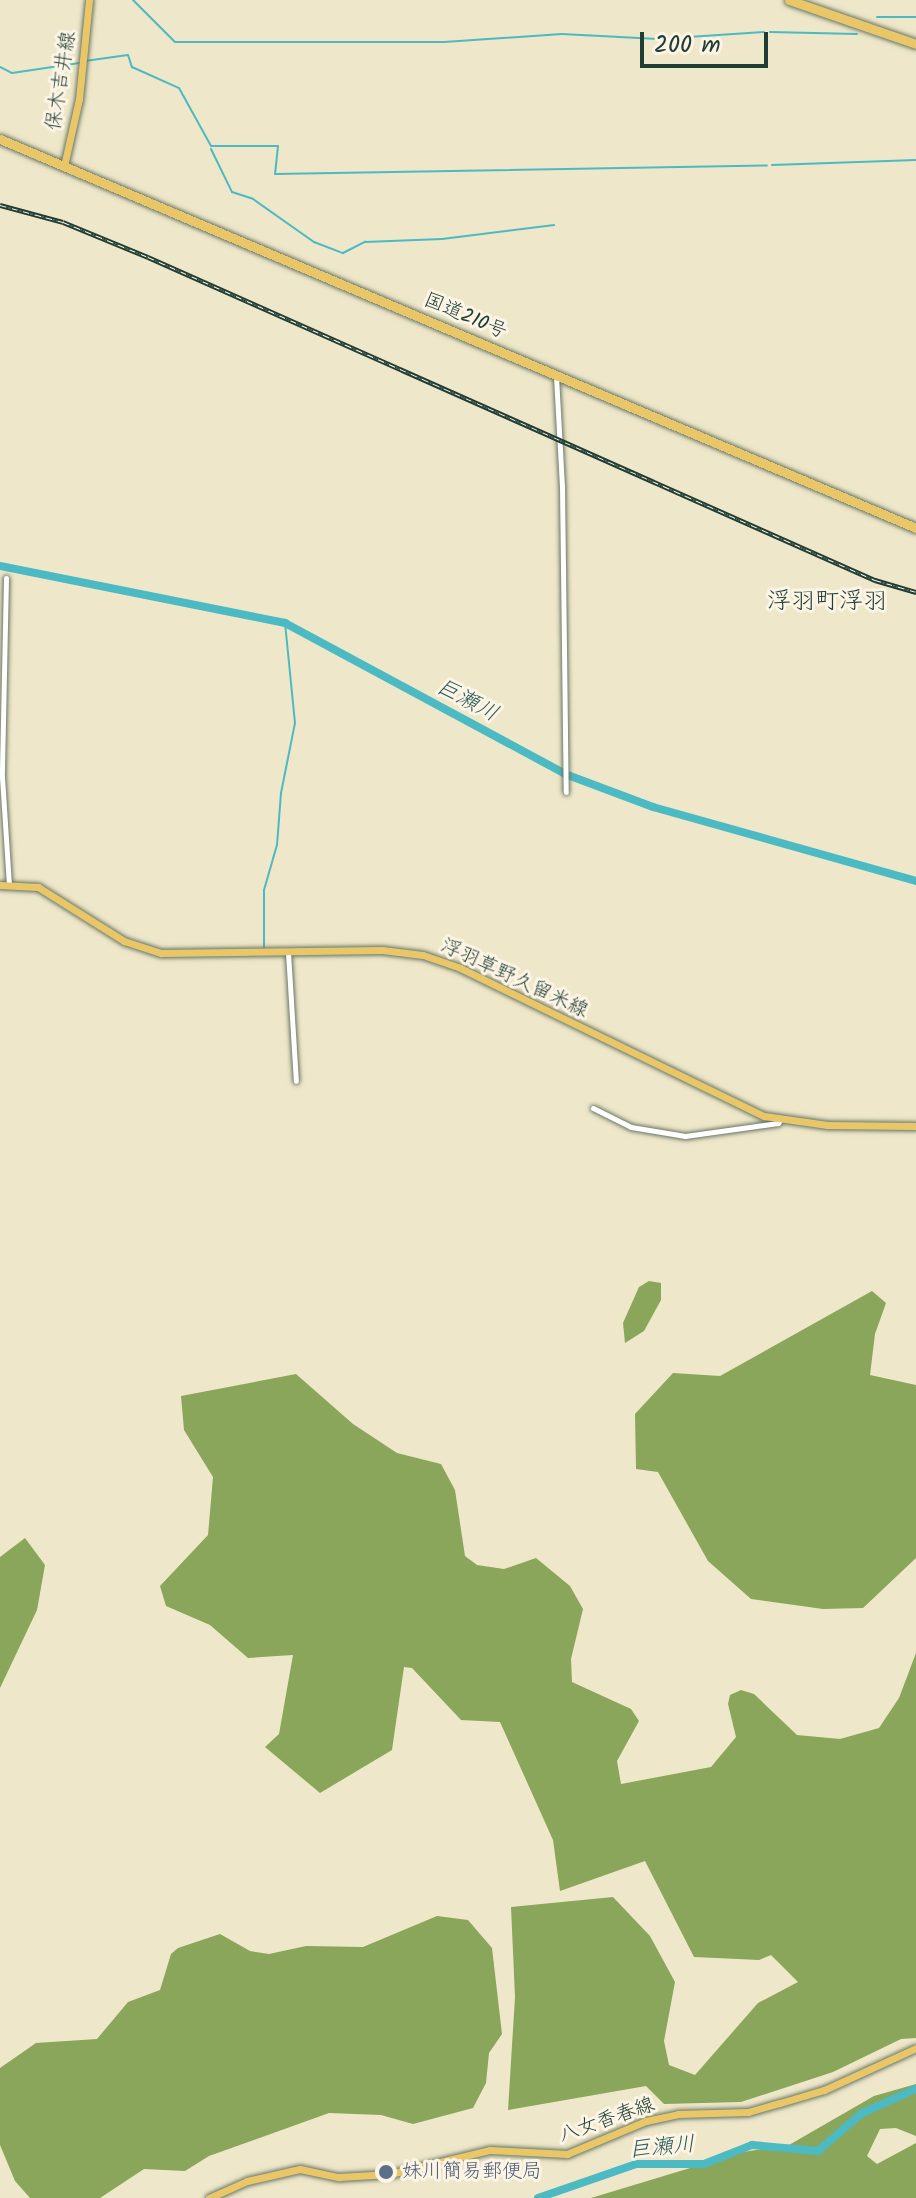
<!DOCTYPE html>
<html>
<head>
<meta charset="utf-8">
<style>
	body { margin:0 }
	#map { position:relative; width:916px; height:2198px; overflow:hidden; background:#efe7c9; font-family:Kalam,"Klee One",sans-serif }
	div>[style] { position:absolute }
	.forest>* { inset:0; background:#89a65a }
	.stream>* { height:2px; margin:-1px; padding:0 1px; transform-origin:1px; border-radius:1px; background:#4bbac2 }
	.river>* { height:8px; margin:-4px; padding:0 4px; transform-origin:4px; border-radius:4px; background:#4bbac2 }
	.roads { filter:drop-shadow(0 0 2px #687868) drop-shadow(0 0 2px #687868) }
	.minor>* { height:5px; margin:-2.5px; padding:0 2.5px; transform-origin:2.5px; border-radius:2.5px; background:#fff }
	.major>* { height:7px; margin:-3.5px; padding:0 3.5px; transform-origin:3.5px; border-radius:3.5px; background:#e9c769 }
	.highway>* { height:9px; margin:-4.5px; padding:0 4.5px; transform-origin:4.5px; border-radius:4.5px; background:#e9c769 }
	.rail>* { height:5px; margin-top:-2.5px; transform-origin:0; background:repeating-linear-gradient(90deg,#fcf5e5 0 6px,#1f3d34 0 12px); box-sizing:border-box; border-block:2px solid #1f3d34 }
	.dots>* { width:22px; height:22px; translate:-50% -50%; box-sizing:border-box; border:4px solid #fcf5e5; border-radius:50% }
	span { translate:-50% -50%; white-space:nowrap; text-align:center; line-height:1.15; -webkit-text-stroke:6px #fcf5e5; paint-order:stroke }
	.street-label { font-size:20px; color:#1f3d34 }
	.service-label { font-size:20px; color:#4e5e75 }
	.left { translate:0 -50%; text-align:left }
	.water-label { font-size:22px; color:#2a5c58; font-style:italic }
	.quarter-label { font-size:24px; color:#1f3d34 }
	.scale { position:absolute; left:640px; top:32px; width:128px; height:36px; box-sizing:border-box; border:4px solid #1f3d34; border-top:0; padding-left:10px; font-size:24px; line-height:28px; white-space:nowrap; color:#1f3d34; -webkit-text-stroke:6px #fcf5e5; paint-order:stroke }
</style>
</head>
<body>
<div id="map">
	<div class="forest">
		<div style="clip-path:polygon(649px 1281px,661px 1283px,661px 1300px,644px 1331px,625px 1343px,623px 1323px,639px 1287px)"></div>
		<div style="clip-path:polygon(872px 1291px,886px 1303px,875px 1334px,870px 1375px,916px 1385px,916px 1558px,863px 1608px,823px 1609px,751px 1599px,708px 1561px,658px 1472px,636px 1469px,635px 1414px,673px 1373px,720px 1376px)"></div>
		<div style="clip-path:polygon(296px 1374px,353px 1424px,397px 1453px,441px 1464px,455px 1490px,465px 1556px,477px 1565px,504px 1569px,536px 1558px,570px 1586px,583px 1609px,571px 1659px,572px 1682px,631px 1709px,639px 1721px,617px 1761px,621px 1784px,711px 1767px,736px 1737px,728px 1704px,730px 1695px,741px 1690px,754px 1694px,797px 1735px,840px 1739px,879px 1728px,899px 1698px,916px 1653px,916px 2038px,901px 2039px,833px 2072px,741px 2102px,664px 2104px,646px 2086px,508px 2110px,515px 1997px,511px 1907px,613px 1897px,650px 1936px,675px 1982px,664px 2041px,669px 2065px,695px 2075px,758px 2003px,798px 1982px,771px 1955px,759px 1960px,694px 1957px,645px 1861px,560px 1891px,553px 1840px,500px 1722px,461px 1720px,412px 1668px,404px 1667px,392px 1750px,320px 1793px,265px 1747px,279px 1734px,293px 1655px,248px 1658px,210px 1625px,166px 1606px,160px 1586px,208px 1535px,213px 1477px,184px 1430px,181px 1396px)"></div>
		<div style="clip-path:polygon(25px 1538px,45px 1565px,37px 1610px,0 1688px,0 1557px)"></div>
		<div style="clip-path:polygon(437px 1916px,468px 1920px,492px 1948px,502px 2034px,489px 2053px,486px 2083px,473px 2108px,413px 2124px,381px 2115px,329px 2113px,209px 2156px,185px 2171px,144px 2169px,100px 2198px,30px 2198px,15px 2181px,0 2145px,0 2068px,36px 2043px,97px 2039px,128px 2002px,160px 1990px,171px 1954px,178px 1948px,220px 1934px,250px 1951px,269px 1954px,306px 1946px,363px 1947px)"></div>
		<div style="clip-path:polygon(916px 2084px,916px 2136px,896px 2128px,880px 2129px,867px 2156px,877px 2164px,916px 2143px,916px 2198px,591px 2198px,743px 2152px,789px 2145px,874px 2096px)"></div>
	</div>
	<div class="stream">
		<div style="left:133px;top:0;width:59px;rotate:45deg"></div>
		<div style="left:175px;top:42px;width:269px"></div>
		<div style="left:444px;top:42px;width:118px;rotate:-3.9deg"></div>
		<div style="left:562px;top:34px;width:96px;rotate:3deg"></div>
		<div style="left:658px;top:39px;width:106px;rotate:-3.8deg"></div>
		<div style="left:877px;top:17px;width:39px"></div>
		<div style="left:770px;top:32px;width:87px;rotate:1.3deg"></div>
		<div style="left:85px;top:61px;width:43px;rotate:-7.9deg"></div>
		<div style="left:128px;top:55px;width:13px;rotate:72deg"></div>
		<div style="left:132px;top:67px;width:51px;rotate:24.1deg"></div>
		<div style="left:179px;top:88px;width:66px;rotate:61.1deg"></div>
		<div style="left:211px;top:146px;width:67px"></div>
		<div style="left:278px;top:146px;width:28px;rotate:96deg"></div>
		<div style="left:275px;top:174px;width:492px;rotate:-1deg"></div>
		<div style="left:0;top:67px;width:13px;rotate:27deg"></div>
		<div style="left:12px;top:73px;width:68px;rotate:-8.5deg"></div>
		<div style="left:211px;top:149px;width:48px;rotate:64deg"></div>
		<div style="left:232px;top:192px;width:22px;rotate:18deg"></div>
		<div style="left:253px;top:199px;width:75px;rotate:35.2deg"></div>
		<div style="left:314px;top:242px;width:31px;rotate:21deg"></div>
		<div style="left:343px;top:253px;width:25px;rotate:-27deg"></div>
		<div style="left:365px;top:242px;width:77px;rotate:-2.2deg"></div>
		<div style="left:442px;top:239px;width:113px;rotate:-7.1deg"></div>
		<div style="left:772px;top:165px;width:144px;rotate:-2deg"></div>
		<div style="left:264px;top:947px;width:57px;rotate:-90deg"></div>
		<div style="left:264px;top:890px;width:47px;rotate:-73.9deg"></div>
		<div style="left:277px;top:845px;width:52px;rotate:-85.6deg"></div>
		<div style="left:281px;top:793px;width:71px;rotate:-78.7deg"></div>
		<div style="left:295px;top:723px;width:100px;rotate:-95.7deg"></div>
	</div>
	<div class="river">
		<div style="left:0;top:566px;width:291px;rotate:11.3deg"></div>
		<div style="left:285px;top:623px;width:318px;rotate:28.3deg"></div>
		<div style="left:565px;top:774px;width:94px;rotate:20.6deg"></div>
		<div style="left:653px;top:807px;width:273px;rotate:15.7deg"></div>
		<div style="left:538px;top:2198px;width:104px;rotate:-19.1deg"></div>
		<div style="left:636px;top:2164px;width:68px"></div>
		<div style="left:704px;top:2164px;width:52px;rotate:-21.6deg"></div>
		<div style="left:752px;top:2145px;width:66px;rotate:5.2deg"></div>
		<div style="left:818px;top:2151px;width:58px;rotate:-40.8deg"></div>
		<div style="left:862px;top:2113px;width:59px;rotate:-24deg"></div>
	</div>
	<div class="roads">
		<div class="minor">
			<div style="left:556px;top:376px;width:110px;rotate:86.9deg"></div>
			<div style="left:562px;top:486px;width:306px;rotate:89.3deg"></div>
			<div style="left:6px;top:578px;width:199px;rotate:91.2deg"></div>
			<div style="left:2px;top:777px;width:107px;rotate:86.3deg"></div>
			<div style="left:288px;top:952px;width:129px;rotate:86.5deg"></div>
			<div style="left:593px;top:1108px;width:42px;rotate:26.6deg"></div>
			<div style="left:631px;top:1127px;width:55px;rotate:9.5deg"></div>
			<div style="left:685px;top:1136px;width:94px;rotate:-8deg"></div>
			<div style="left:778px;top:1123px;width:5px;rotate:-53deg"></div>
		</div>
		<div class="major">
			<div style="left:64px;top:166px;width:69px;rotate:-77.4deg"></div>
			<div style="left:79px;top:99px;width:100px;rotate:-84.2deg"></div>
			<div style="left:0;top:885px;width:38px;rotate:3deg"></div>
			<div style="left:38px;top:887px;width:102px;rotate:32.1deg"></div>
			<div style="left:124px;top:941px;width:39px;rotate:18deg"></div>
			<div style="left:161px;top:953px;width:221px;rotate:-0.8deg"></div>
			<div style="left:382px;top:950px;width:41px;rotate:7deg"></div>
			<div style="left:423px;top:955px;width:39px;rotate:19deg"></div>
			<div style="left:460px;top:968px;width:338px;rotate:26deg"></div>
			<div style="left:764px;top:1116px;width:64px;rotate:8.1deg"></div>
			<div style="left:827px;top:1125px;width:89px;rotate:0.6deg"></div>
			<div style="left:209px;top:2198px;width:42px;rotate:-24.1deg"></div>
			<div style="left:247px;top:2181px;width:54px;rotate:-12.8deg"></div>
			<div style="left:300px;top:2169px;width:40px;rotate:12deg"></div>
			<div style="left:339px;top:2177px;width:51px;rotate:-3.4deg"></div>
			<div style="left:390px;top:2174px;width:103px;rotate:-13.5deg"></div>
			<div style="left:490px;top:2150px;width:77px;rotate:3deg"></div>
			<div style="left:567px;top:2154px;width:86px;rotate:-22.7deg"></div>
			<div style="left:646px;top:2121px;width:33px;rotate:-12deg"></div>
			<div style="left:678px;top:2114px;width:70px;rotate:-1.6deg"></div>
			<div style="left:748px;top:2112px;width:33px;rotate:-16deg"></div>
			<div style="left:780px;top:2103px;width:46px;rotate:-16.5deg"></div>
			<div style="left:824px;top:2090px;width:101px;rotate:-24.5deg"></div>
		</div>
		<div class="highway">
			<div style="left:789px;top:0;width:134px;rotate:19.1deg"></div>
			<div style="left:0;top:139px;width:995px;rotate:23.01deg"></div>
		</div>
	</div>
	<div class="rail">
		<div style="left:0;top:205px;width:65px;rotate:15.1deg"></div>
		<div style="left:63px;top:222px;width:92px;rotate:22.4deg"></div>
		<div style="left:148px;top:257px;width:796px;rotate:23.96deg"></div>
		<div style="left:875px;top:580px;width:43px;rotate:16.3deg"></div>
	</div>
	<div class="dots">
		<div style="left:386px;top:2172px;background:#5c6f8a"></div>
	</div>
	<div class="street-label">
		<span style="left:62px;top:81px;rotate:-81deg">保木吉井線</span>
		<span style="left:465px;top:317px;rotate:23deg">国道210号</span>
		<span style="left:514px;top:979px;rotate:25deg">浮羽草野久留米線</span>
		<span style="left:607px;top:2121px;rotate:-19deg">八女香春線</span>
	</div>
	<div class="service-label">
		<span class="left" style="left:402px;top:2172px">妹川簡易郵便局</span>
	</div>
	<div class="water-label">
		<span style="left:467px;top:701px;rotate:28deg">巨瀬川</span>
		<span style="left:662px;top:2148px;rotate:-5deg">巨瀬川</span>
	</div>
	<div class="quarter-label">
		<span style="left:827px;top:602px">浮羽町浮羽</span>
	</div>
	<div class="scale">200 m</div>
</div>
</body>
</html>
